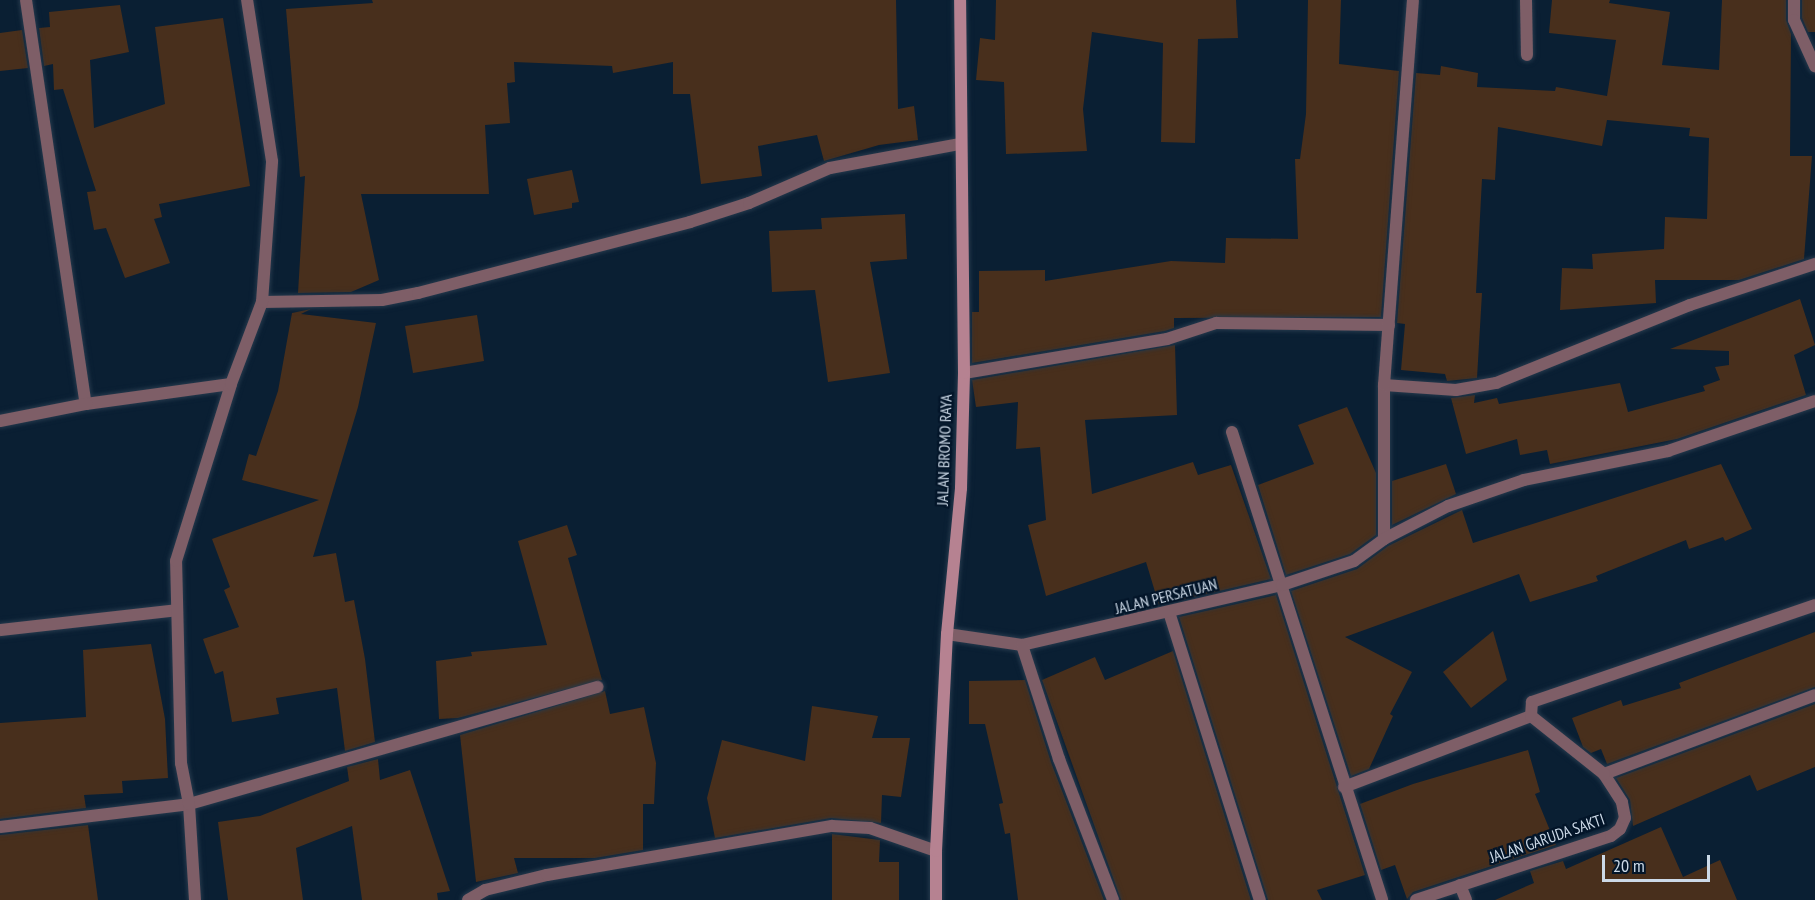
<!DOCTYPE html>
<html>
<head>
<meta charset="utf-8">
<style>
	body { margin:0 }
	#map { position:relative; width:1815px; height:900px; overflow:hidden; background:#0a1f33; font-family:"PT Sans Narrow",sans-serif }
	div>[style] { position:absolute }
	.building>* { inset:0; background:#482f1c }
	.roads { filter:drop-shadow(0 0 2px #25394c) drop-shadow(0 0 2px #25394c) }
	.lane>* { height:12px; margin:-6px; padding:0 6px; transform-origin:6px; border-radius:6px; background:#7e5e67 }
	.street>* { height:12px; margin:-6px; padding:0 6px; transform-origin:6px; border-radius:6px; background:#7e5e67 }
	.secondary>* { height:12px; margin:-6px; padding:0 6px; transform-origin:6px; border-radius:6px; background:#b68291 }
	span { translate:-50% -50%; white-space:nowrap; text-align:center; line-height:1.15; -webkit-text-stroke:4.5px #031529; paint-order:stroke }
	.street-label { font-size:16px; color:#ccd9e7 }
	.scale { position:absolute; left:1602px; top:855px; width:108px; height:27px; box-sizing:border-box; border:3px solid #ccd9e7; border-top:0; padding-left:8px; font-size:18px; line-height:21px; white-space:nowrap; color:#ccd9e7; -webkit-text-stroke:4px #031529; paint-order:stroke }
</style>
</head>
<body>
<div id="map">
	<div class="building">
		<div style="clip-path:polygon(372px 0,896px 0,898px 109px,914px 106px,918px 140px,879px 145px,824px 161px,817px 135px,758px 146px,762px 176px,701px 184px,690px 94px,673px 94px,673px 62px,613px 73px,612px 66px,514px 62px,515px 82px,507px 83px,510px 123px,485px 125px,489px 194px,361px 194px,379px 280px,351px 292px,298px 293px,305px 176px,300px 177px,286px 9px,373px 3px)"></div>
		<div style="clip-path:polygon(996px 0,1236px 0,1238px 38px,1198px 39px,1195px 143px,1161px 142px,1163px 43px,1092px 32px,1083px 109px,1087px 151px,1006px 154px,1004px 82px,976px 80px,980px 38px,995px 40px)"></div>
		<div style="clip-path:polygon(1308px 0,1341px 0,1339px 64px,1399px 71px,1381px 317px,1174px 318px,1174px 328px,1165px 331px,972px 363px,972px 312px,979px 312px,979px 271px,1045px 270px,1045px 281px,1171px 261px,1225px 263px,1226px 238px,1298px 239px,1295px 159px,1300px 159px,1306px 114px)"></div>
		<div style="clip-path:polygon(1552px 0,1610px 0,1609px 3px,1670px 12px,1662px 65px,1719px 70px,1722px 0,1786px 0,1786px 20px,1791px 34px,1790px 156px,1812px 156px,1804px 259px,1739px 280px,1655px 280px,1656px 303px,1560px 310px,1562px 268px,1593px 269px,1592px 254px,1664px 249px,1665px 217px,1707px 219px,1709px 138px,1689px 136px,1690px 128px,1607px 120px,1602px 146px,1498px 127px,1495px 180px,1482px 179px,1476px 293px,1482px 293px,1477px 378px,1447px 381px,1445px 374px,1401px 370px,1405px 324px,1397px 323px,1416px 73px,1440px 75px,1441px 66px,1478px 73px,1477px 87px,1555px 91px,1556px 87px,1607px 96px,1616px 40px,1549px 33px)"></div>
		<div style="clip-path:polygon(1802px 0,1815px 0,1815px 32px,1808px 32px,1802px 18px)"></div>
		<div style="clip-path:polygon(120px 5px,129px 52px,90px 60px,94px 128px,165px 104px,155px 27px,223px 18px,250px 186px,159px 204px,162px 217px,154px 219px,170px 263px,125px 278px,106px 228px,94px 230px,87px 192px,96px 191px,63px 89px,54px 90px,53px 64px,44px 66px,39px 28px,50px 27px,49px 12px)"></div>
		<div style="clip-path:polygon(22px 30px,28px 68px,0 71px,0 33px)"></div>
		<div style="clip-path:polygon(572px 170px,579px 202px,572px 203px,572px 208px,534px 215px,527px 179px)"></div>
		<div style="clip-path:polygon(905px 214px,907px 259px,870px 262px,890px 373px,828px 382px,815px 290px,772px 292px,769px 231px,822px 229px,821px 218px)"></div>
		<div style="clip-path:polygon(1800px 299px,1815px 345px,1794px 355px,1806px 395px,1677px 439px,1550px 464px,1547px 450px,1520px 455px,1517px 439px,1466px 454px,1451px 398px,1475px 395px,1474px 403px,1497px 398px,1499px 404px,1620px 383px,1628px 412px,1705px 391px,1703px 386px,1720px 380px,1715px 367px,1729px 365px,1729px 351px,1670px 349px)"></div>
		<div style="clip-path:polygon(311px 309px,301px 314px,376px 323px,358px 407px,313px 557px,336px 553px,345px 602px,354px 600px,365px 659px,375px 742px,345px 751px,337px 688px,276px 698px,279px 714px,232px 722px,223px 671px,215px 674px,203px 639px,239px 627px,224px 590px,230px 587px,212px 539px,319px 500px,242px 480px,249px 454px,256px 456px,278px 391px,292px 313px)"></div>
		<div style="clip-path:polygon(477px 315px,484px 361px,413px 373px,405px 326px)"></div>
		<div style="clip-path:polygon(1175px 345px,1177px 415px,1085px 420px,1092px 494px,1193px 462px,1198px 475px,1231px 465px,1271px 579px,1159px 605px,1146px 562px,1046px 596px,1028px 525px,1046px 520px,1040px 447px,1016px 449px,1018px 402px,976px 407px,972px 380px)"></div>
		<div style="clip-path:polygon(1347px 407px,1376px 473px,1376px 535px,1350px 554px,1286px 575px,1258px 485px,1314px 464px,1298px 425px)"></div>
		<div style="clip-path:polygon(1446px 464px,1456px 494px,1392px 525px,1392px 481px)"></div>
		<div style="clip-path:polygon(1721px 464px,1752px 529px,1725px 541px,1723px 537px,1689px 549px,1686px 540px,1596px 576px,1598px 581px,1530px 602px,1519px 574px,1345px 637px,1412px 672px,1390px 714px,1393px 716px,1369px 769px,1351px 776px,1291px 591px,1357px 569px,1388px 546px,1462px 510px,1473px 543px)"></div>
		<div style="clip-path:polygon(567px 525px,577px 555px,568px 558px,602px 680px,458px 718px,439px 719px,436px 661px,472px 656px,471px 652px,547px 645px,518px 541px)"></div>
		<div style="clip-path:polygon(1276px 595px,1365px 875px,1317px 890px,1322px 900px,1268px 900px,1179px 617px)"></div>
		<div style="clip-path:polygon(1493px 631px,1507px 680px,1471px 708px,1443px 672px)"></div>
		<div style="clip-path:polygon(1815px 632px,1815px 687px,1607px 764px,1601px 749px,1591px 753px,1583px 747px,1572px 718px,1621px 700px,1623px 706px,1681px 688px,1679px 683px)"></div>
		<div style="clip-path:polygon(151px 644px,165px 719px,168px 778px,122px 781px,123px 793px,84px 795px,86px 808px,0 819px,0 723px,86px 717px,83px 650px)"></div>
		<div style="clip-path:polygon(1173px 651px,1251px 900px,1121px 900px,1042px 680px,1095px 657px,1105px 680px)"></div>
		<div style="clip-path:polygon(1025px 680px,1051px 762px,1104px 900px,1018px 900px,1010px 833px,1005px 834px,999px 804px,1003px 803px,985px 724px,969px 724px,969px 681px)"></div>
		<div style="clip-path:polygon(605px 691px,610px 714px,644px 707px,656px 763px,654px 804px,643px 804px,643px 850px,595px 858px,514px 858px,518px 873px,476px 882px,460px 735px)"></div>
		<div style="clip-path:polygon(1815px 704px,1815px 767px,1757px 791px,1750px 775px,1633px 826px,1630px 800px,1616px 778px)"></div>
		<div style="clip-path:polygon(812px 706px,878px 716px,872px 738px,910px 738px,901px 797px,882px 795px,881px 823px,831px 818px,715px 838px,707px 798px,722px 740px,805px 761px)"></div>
		<div style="clip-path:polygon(1528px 750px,1540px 792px,1535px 794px,1556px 845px,1413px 892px,1407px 899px,1395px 865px,1381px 870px,1360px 804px,1413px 784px)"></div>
		<div style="clip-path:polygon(378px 759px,380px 780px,410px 770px,450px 891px,437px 893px,438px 900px,362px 900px,352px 826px,296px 848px,303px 900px,228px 900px,218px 822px,260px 816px,349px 781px,347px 767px)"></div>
		<div style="clip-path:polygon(88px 825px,98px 900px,0 900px,0 835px)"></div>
		<div style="clip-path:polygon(1661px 827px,1683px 877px,1720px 860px,1737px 900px,1495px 900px,1534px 883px,1530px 871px,1563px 861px,1566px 869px)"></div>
		<div style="clip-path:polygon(832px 834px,880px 840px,879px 862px,899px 862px,899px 900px,832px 900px)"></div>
	</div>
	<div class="roads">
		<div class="lane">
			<div style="left:1526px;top:0;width:55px;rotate:89deg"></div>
		</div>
		<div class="street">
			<div style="left:26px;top:0;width:408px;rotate:81.6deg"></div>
			<div style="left:86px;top:404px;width:146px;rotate:-7.9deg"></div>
			<div style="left:1794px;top:0;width:20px;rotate:90deg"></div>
			<div style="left:1794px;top:20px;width:51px;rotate:65.5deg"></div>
			<div style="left:262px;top:302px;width:120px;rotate:-1deg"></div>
			<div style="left:382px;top:300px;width:37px;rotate:-11deg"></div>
			<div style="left:418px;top:293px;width:281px;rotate:-14.6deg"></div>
			<div style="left:690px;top:222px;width:62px;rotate:-17.9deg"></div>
			<div style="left:749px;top:203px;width:88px;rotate:-23.4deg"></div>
			<div style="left:830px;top:168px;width:131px;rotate:-10.5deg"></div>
			<div style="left:964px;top:373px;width:206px;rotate:-9.5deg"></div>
			<div style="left:1167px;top:339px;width:52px;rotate:-18.1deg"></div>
			<div style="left:1216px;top:323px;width:173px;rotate:0.7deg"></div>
			<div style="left:1384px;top:385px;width:72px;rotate:4deg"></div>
			<div style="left:1456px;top:390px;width:41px;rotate:-9.9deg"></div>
			<div style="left:1496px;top:383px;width:209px;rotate:-21.9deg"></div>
			<div style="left:1690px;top:305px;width:132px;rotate:-18.2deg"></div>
			<div style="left:0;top:421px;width:88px;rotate:-11.2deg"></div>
			<div style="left:1232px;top:432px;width:491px;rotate:72.2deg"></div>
			<div style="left:1384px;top:539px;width:154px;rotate:-90deg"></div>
			<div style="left:1384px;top:385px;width:386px;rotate:-85.7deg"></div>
			<div style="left:1169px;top:612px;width:302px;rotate:72.5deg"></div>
			<div style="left:0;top:630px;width:178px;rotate:-6.4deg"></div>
			<div style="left:947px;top:634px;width:76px;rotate:8.3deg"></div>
			<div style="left:1022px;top:645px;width:267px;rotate:-13deg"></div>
			<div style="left:1282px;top:585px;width:76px;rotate:-18.4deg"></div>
			<div style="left:1354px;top:561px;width:37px;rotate:-36deg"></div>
			<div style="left:1384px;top:539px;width:72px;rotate:-27.3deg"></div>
			<div style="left:1448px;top:506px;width:80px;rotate:-18.9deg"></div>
			<div style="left:1524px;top:480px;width:147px;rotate:-11.4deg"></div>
			<div style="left:1668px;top:451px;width:155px;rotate:-18.8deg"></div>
			<div style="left:1022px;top:645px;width:120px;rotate:72deg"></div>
			<div style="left:1059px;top:759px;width:151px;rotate:69deg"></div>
			<div style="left:1604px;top:774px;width:225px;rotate:-20.5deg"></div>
			<div style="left:1344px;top:787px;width:200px;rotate:-20.8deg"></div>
			<div style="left:0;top:827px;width:190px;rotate:-6.9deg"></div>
			<div style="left:189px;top:804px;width:425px;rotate:-16deg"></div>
			<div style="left:1460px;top:885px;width:16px;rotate:68deg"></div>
			<div style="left:195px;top:900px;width:96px;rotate:-93.6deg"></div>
			<div style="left:189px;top:804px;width:42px;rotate:-101deg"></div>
			<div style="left:181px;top:763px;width:202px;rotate:-91.4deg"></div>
			<div style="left:176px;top:561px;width:185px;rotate:-72.7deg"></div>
			<div style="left:231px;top:384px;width:88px;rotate:-69.3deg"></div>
			<div style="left:262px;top:302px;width:141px;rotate:-85.9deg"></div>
			<div style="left:272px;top:161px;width:163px;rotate:-98.8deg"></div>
			<div style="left:468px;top:900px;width:20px;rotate:-30deg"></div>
			<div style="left:485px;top:890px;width:64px;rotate:-13.6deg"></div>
			<div style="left:547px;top:875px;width:289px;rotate:-9.8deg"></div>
			<div style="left:832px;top:826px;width:38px;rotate:3deg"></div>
			<div style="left:870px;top:828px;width:70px;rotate:19.2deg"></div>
			<div style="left:1416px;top:900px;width:205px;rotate:-18.2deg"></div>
			<div style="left:1611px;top:836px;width:11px;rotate:-38deg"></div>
			<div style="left:1620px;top:829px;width:12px;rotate:-66deg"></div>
			<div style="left:1625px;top:818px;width:16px;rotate:-101deg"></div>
			<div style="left:1622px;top:802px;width:33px;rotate:-123deg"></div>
			<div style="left:1604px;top:774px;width:93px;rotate:-141.5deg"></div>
			<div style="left:1531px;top:716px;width:14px;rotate:-86deg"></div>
			<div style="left:1532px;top:702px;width:299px;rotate:-18.9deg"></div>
		</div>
		<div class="secondary">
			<div style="left:936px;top:900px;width:49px;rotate:-90deg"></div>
			<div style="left:936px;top:851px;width:217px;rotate:-87.1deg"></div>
			<div style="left:947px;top:634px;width:147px;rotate:-84.5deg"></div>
			<div style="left:961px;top:488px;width:115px;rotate:-88.5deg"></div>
			<div style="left:964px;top:373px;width:373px;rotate:-90.6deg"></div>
		</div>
	</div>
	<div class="street-label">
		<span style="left:944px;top:450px;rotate:-88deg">JALAN BROMO RAYA</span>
		<span style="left:1166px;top:596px;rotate:-14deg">JALAN PERSATUAN</span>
		<span style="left:1547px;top:838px;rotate:-19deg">JALAN GARUDA SAKTI</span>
	</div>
	<div class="scale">20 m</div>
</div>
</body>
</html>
